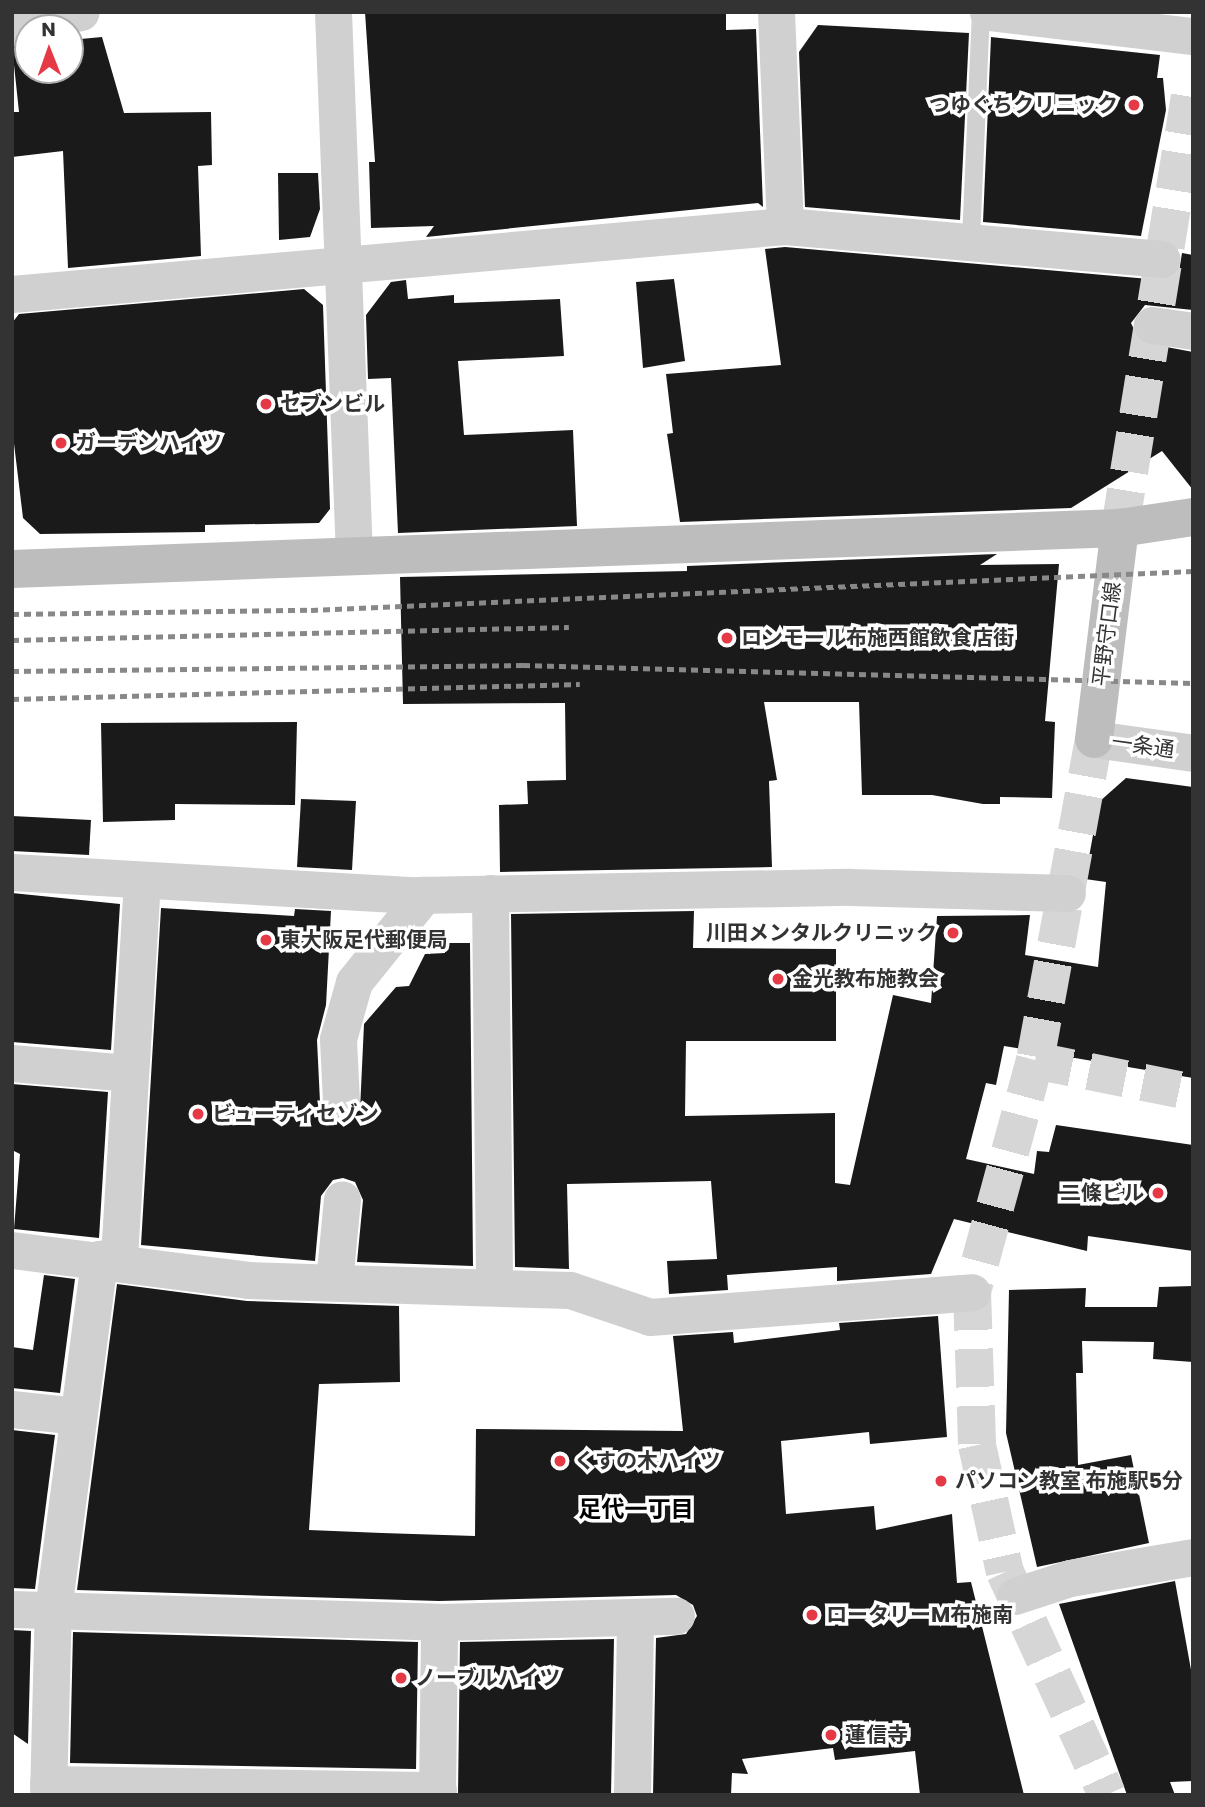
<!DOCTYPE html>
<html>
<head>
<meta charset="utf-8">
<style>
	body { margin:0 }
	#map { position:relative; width:1205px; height:1807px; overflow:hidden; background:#fff; font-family:Poppins,"Noto Sans JP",sans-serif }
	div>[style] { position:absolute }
	.building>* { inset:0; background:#1a1a1a }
	.street-tunnel>* { height:37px; margin-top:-18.5px; transform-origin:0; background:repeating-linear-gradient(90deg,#d6d6d6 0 37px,transparent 0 55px) }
	.secondary-tunnel>* { height:38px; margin-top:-19px; transform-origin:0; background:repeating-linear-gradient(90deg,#d6d6d6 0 38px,transparent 0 57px) }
	.lane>* { height:18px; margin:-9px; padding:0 9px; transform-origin:9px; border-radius:9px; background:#d0d0d0 }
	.street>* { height:37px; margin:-18.5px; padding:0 18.5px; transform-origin:18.5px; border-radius:18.5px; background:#d0d0d0 }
	.secondary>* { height:38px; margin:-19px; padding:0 19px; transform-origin:19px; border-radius:19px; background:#bdbdbd }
	.rail>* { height:5px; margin-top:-2.5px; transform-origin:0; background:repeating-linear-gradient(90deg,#888 0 7px,transparent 0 12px) }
	.dots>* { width:19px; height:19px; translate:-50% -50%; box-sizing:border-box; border:4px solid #fff; border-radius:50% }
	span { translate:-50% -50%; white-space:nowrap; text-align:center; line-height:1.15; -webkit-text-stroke:7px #fff; paint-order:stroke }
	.poi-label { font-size:21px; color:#333; font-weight:700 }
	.right { translate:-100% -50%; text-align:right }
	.left { translate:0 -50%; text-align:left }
	.street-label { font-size:21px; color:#333 }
	.neighbourhood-label { font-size:23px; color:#000; font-weight:700 }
	.frame { position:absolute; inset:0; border:14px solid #333; pointer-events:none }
	.north { position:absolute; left:14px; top:14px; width:70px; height:70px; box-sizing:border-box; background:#fff; border:2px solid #adadad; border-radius:50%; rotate:359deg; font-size:19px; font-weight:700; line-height:28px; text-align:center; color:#333 }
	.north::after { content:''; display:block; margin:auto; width:24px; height:32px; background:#e63946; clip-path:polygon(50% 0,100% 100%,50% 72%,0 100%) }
</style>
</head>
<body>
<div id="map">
	<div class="building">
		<div style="clip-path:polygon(365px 12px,726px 12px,726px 30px,756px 29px,763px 207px,758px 203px,426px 237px,434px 226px,371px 228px,369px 162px,375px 162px)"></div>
		<div style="clip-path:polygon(818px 25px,969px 33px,960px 220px,805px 207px,799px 52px)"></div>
		<div style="clip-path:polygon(102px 37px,124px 113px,211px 112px,212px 165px,198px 166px,201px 256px,68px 268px,63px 151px,12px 157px,12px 112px,19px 112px,12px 46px,28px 45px,28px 70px,70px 70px,70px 40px)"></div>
		<div style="clip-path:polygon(991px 37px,1160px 55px,1157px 78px,1163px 78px,1166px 110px,1141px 236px,983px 222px)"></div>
		<div style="clip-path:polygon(278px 173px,318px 173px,320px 209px,310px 237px,279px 240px)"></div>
		<div style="clip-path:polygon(785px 247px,1160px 280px,1179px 272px,1182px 253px,1193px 255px,1193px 310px,1145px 305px,1131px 323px,1140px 342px,1193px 352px,1193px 490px,1162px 451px,1071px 508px,680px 522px,667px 434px,673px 433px,666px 374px,781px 365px,765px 249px)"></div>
		<div style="clip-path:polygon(674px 279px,685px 361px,643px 368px,636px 282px)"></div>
		<div style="clip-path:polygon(406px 280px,408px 299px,454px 295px,454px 303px,560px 299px,564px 356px,458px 361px,464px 435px,573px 430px,577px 526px,398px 533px,391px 378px,368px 379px,366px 315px,391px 282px)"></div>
		<div style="clip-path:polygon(304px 289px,323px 305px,330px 509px,319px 523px,205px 525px,205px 532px,40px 534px,23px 518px,12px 427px,12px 323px,19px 314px)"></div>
		<div style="clip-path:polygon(997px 554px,980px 565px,1059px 564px,1045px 721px,1055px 722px,1052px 798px,1000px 797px,1000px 804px,983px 804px,932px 795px,862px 795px,859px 702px,764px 702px,777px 780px,769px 781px,772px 867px,500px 872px,499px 805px,528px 804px,527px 781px,566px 780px,565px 703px,403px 704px,400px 577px,687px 571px,687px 566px)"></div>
		<div style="clip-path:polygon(297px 722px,295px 805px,175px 804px,175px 820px,103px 822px,101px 723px)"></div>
		<div style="clip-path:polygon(1126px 778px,1193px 787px,1193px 1078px,1004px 1046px,996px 1085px,986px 1083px,966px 1159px,1034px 1174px,1037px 1151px,1049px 1152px,1056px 1125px,1193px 1145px,1193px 1251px,1088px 1236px,1087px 1251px,954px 1219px,931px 1274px,837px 1281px,837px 1267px,727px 1275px,728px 1290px,669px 1294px,667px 1261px,717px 1259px,711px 1181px,567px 1184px,569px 1269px,515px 1267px,511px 914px,694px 911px,693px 948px,836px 949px,836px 1041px,686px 1041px,685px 1116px,835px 1113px,835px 1183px,850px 1185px,893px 995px,931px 1003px,937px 916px,1030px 915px,1025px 955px,1098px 967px,1106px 882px,1085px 879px,1099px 802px)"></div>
		<div style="clip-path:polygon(301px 799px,356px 801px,352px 870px,297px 867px)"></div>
		<div style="clip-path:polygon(12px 816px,91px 820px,89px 855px,12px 851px)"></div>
		<div style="clip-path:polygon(12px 893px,120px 904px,111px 1050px,12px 1042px)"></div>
		<div style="clip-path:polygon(161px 908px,294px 916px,295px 909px,331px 911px,326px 1005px,317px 1040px,320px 1102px,324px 1113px,341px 1122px,360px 1110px,364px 1024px,396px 987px,409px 986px,425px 954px,445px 953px,445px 943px,470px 943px,473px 1266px,357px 1262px,363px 1200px,355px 1182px,343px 1178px,333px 1180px,321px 1196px,315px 1261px,141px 1245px)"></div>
		<div style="clip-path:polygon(12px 1084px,108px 1092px,99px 1238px,14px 1229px,20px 1154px,12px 1150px)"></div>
		<div style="clip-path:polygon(44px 1275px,75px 1279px,60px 1393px,12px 1388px,12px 1347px,33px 1350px)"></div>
		<div style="clip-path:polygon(117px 1284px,247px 1301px,399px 1306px,400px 1382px,319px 1384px,309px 1530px,382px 1533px,475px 1536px,476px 1429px,683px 1431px,673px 1336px,733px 1332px,734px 1343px,840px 1330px,839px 1323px,938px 1316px,947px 1437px,870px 1444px,869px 1432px,781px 1441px,786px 1514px,874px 1506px,876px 1530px,952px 1514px,957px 1583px,971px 1582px,1024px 1795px,920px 1795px,915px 1751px,835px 1760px,833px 1748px,742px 1759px,748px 1774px,732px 1773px,731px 1795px,653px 1795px,656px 1638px,686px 1634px,697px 1616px,693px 1605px,676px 1595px,439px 1601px,77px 1590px)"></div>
		<div style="clip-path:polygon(1193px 1286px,1193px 1362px,1153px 1359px,1154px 1342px,1082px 1341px,1083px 1373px,1076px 1373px,1078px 1465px,1131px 1455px,1149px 1543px,1037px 1567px,1006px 1433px,1009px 1290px,1086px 1288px,1085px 1307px,1157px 1307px,1159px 1287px)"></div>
		<div style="clip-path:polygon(12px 1430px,55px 1435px,35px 1589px,12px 1588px)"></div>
		<div style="clip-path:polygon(1175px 1581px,1193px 1681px,1193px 1781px,1170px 1782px,1175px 1795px,1127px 1795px,1059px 1604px)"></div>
		<div style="clip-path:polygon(12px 1630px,31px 1631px,28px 1744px,12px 1733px)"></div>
		<div style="clip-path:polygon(73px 1632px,418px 1642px,416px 1769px,70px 1763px)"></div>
		<div style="clip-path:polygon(614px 1639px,611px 1795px,458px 1795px,460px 1642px)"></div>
	</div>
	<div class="street-tunnel">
		<div style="left:1035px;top:1060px;width:161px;rotate:11.4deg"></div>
	</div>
	<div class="secondary-tunnel">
		<div style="left:1120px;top:528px;width:455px;rotate:-80.8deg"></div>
		<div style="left:1094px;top:739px;width:326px;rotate:100.4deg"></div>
		<div style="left:1035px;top:1060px;width:240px;rotate:105.2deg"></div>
		<div style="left:972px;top:1292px;width:153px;rotate:88.1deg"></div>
		<div style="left:977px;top:1445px;width:130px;rotate:77.6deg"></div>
		<div style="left:1005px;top:1572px;width:245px;rotate:65.4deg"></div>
	</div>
	<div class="lane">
		<div style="left:971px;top:240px;width:228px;rotate:-87.5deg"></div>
	</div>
	<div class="street">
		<div style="left:333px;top:12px;width:544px;rotate:87.79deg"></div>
		<div style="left:776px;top:12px;width:214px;rotate:87.6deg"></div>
		<div style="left:988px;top:12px;width:206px;rotate:6.7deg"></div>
		<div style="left:12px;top:26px;width:70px;rotate:-11.5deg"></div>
		<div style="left:12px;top:294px;width:776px;rotate:-5.03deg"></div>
		<div style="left:785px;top:226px;width:378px;rotate:5deg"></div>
		<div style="left:1152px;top:325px;width:41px;rotate:8.3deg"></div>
		<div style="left:1094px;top:739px;width:100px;rotate:8deg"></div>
		<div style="left:12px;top:872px;width:406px;rotate:3.3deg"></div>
		<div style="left:417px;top:895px;width:433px;rotate:-1.1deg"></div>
		<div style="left:850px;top:887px;width:217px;rotate:1.6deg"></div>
		<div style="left:490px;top:893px;width:392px;rotate:89.4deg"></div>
		<div style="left:12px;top:1063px;width:116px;rotate:4.9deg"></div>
		<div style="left:341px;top:1101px;width:62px;rotate:-92.8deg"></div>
		<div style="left:338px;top:1039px;width:59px;rotate:-74.3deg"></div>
		<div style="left:354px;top:982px;width:112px;rotate:-51.2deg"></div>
		<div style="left:12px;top:1250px;width:238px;rotate:7.2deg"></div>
		<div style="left:248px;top:1280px;width:322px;rotate:1.8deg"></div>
		<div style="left:570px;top:1290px;width:84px;rotate:18.6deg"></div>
		<div style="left:650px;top:1317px;width:323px;rotate:-4.4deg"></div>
		<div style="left:99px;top:1259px;width:20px;rotate:-6deg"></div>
		<div style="left:119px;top:1257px;width:376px;rotate:-86.5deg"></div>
		<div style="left:334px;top:1282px;width:83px;rotate:-84.5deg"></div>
		<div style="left:12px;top:1409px;width:65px;rotate:6.1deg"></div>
		<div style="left:1015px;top:1596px;width:58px;rotate:-18.1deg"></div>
		<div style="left:1070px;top:1578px;width:125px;rotate:-9.7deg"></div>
		<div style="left:12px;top:1609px;width:427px;rotate:1.7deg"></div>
		<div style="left:439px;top:1622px;width:237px;rotate:-1.5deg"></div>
		<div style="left:48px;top:1784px;width:390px;rotate:0.9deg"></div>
		<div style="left:48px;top:1795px;width:185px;rotate:-88.5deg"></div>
		<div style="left:53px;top:1610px;width:354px;rotate:-82.5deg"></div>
		<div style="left:437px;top:1795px;width:173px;rotate:-89.3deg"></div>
		<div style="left:632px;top:1795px;width:177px;rotate:-89deg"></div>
	</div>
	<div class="secondary">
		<div style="left:12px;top:569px;width:1109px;rotate:-2.12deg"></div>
		<div style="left:1120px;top:528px;width:74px;rotate:-8.6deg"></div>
		<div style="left:1094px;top:739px;width:213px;rotate:-83deg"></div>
	</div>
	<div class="rail">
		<div style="left:12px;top:614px;width:299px;rotate:-0.8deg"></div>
		<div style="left:311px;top:610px;width:883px;rotate:-2.53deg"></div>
		<div style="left:12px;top:640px;width:557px;rotate:-1.34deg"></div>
		<div style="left:12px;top:671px;width:511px;rotate:-0.67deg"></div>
		<div style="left:523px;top:665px;width:670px;rotate:1.54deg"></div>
		<div style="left:12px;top:699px;width:568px;rotate:-1.51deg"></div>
	</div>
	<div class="dots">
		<div style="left:1134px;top:105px;background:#e63946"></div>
		<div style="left:266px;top:404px;background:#e63946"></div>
		<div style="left:61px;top:443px;background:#e63946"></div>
		<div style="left:727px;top:638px;background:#e63946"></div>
		<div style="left:953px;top:933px;background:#e63946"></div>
		<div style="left:266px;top:940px;background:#e63946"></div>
		<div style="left:778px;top:979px;background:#e63946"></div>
		<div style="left:198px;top:1114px;background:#e63946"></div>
		<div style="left:1158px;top:1193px;background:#e63946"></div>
		<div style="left:560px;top:1461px;background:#e63946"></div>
		<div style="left:941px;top:1481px;background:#e63946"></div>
		<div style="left:812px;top:1615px;background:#e63946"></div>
		<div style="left:401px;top:1678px;background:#e63946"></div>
		<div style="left:831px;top:1735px;background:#e63946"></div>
	</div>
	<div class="poi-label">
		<span class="right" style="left:1118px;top:105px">つゆぐちクリニック</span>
		<span class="left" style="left:280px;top:404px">セブンビル</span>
		<span class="left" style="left:75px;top:443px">ガーデンハイツ</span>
		<span class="left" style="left:741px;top:638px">ロンモール布施西館飲食店街</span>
		<span class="right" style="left:937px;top:933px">川田メンタルクリニック</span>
		<span class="left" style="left:280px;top:940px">東大阪足代郵便局</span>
		<span class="left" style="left:792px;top:979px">金光教布施教会</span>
		<span class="left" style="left:212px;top:1114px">ビューティセゾン</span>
		<span class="right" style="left:1144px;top:1193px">二條ビル</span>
		<span class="left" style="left:574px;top:1461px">くすの木ハイツ</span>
		<span class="left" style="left:955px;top:1481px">パソコン教室 布施駅5分</span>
		<span class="left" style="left:826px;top:1615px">ロータリーM布施南</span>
		<span class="left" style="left:415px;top:1678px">ノーブルハイツ</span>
		<span class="left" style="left:845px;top:1735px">蓮信寺</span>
	</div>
	<div class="street-label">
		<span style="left:1107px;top:634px;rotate:-83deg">平野守口線</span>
		<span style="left:1143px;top:746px;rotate:8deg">一条通</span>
	</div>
	<div class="neighbourhood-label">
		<span style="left:636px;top:1509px">足代一丁目</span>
	</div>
	<div class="frame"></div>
	<div class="north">N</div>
</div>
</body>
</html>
